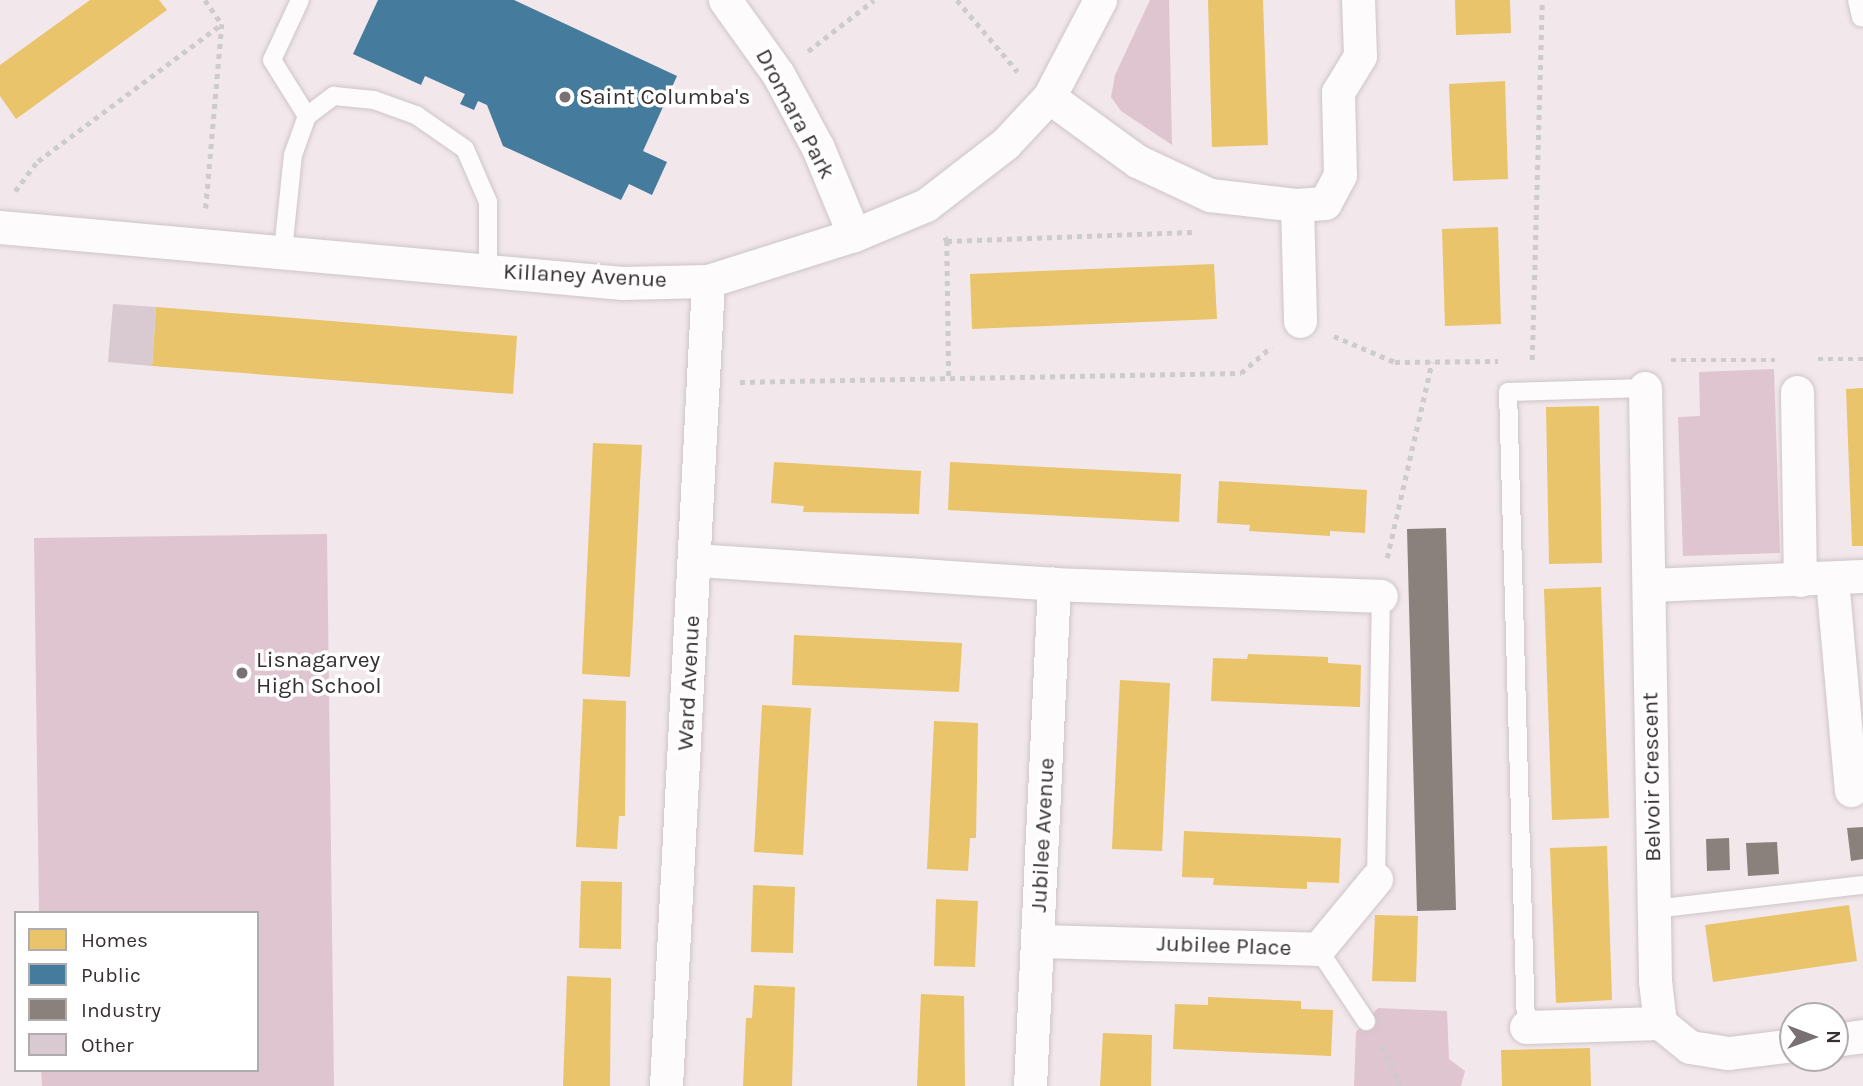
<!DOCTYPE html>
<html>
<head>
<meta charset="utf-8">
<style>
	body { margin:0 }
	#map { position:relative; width:1863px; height:1086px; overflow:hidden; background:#f2e7eb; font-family:Karla,sans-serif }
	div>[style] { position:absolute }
	.green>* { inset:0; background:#dfc5d0 }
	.homes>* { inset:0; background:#e9c46a }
	.public>* { inset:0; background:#457b9d }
	.industry>* { inset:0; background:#8a817c }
	.building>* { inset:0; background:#d9c9d0 }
	.path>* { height:4.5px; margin-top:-2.25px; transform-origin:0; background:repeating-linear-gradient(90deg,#cecbcc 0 5px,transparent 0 10px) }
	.roads { filter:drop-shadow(0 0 2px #cdc5c8) drop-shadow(0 0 2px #cdc5c8) }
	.service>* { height:18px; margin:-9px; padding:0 9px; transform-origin:9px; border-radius:9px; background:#fdfbfc }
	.minor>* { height:33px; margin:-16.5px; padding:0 16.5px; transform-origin:16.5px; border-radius:16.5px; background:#fdfbfc }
	.dots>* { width:19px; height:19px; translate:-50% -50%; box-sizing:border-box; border:4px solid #fff; border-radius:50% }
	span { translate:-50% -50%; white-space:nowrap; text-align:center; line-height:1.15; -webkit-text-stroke:7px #fff; paint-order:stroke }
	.poi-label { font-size:23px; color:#373033 }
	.left { translate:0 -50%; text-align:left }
	.street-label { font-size:23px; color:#373033 }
	.legend { position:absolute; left:14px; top:911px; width:245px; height:161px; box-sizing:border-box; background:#fff; border:2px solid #afacad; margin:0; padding:9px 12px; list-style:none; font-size:21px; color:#373033 }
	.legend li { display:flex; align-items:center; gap:14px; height:35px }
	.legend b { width:35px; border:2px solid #afacad }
	.north { position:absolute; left:1779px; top:1002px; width:70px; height:70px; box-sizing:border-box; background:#fff; border:2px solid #afacad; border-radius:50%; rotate:90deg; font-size:19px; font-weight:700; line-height:28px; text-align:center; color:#373033 }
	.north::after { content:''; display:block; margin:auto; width:24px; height:32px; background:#787073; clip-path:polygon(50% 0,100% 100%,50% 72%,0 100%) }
</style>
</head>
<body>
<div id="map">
	<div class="green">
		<div style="clip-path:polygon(1150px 0,1169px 0,1172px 145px,1121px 111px,1111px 97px,1115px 75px)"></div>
		<div style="clip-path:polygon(1774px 369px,1780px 553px,1683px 556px,1678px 417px,1700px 416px,1699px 372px)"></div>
		<div style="clip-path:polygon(327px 534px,334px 1086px,42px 1086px,41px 1070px,257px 1070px,257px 913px,39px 913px,34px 538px)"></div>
		<div style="clip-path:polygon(1378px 1008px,1447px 1011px,1449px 1059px,1465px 1071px,1461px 1086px,1354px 1086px,1356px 1032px)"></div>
	</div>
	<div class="homes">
		<div style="clip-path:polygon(90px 0,159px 0,167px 10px,16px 119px,0 96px,0 65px)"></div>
		<div style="clip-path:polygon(1208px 0,1263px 0,1268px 145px,1212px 147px)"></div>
		<div style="clip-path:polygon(1455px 0,1510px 0,1511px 33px,1456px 35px)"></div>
		<div style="clip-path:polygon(1505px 81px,1508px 179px,1453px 181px,1449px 84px)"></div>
		<div style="clip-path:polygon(1498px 227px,1501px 324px,1445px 326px,1442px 229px)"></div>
		<div style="clip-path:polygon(1214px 264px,1217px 319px,972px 329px,970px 274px)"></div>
		<div style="clip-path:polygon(156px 307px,517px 336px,513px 394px,152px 366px)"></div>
		<div style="clip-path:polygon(1863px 388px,1863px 546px,1852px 546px,1846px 389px)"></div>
		<div style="clip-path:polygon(1599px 406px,1602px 563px,1549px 564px,1546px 407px)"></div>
		<div style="clip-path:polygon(593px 443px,642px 445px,630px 677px,582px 674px)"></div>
		<div style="clip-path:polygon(774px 462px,921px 471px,919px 514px,803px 512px,804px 506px,771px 503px)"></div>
		<div style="clip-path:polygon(950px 462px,1181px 474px,1179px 522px,948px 510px)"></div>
		<div style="clip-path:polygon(1219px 481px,1367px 490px,1365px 533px,1330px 531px,1330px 536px,1249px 531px,1250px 525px,1217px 523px)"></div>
		<div style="clip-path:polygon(1601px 587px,1609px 818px,1552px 820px,1544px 589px)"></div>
		<div style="clip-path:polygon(794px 635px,962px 643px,959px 692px,792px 685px)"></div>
		<div style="clip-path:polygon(1248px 654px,1328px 657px,1328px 663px,1361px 665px,1360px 707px,1211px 701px,1213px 658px,1247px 659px)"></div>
		<div style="clip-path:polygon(1120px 680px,1170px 683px,1162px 851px,1112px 849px)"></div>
		<div style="clip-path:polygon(583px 699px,626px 701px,625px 816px,619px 816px,617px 849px,576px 847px)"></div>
		<div style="clip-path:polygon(762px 705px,811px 708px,803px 855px,754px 852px)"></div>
		<div style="clip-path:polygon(934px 721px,978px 723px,976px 838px,970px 838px,968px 871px,927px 869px)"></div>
		<div style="clip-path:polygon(1184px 831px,1341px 838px,1339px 883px,1307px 882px,1307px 889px,1213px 885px,1214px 878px,1182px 877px)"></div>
		<div style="clip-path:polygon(1607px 846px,1612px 1000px,1556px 1003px,1550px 848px)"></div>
		<div style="clip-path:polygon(581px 881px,622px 882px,621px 949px,579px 948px)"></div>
		<div style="clip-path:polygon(753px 885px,795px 887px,793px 953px,751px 952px)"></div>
		<div style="clip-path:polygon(936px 899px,978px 901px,975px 967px,934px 966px)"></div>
		<div style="clip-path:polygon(1849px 905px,1857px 961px,1713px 982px,1705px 925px)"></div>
		<div style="clip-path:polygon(1375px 915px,1418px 916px,1416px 982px,1372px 981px)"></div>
		<div style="clip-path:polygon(567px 976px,611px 978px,610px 1086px,563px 1086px)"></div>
		<div style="clip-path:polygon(754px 985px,795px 987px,792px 1086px,743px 1086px,746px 1018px,752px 1018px)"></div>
		<div style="clip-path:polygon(921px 994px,964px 996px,965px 1086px,917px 1086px)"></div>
		<div style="clip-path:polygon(1208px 997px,1301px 1001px,1301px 1009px,1333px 1010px,1331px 1056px,1173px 1049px,1175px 1004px,1208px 1005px)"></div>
		<div style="clip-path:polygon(1103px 1033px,1152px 1035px,1151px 1086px,1100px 1086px)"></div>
		<div style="clip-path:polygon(1590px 1048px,1591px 1086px,1502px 1086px,1501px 1050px)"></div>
	</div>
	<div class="public">
		<div style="clip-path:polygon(378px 0,514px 0,677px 76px,643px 151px,667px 162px,652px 195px,629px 184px,621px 200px,503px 146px,487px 105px,478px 101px,474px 110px,460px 104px,465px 94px,425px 76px,421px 85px,353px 54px)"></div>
	</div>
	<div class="industry">
		<div style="clip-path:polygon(1446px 528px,1456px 910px,1417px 911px,1407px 529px)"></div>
		<div style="clip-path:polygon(1863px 827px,1863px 859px,1851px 861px,1847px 828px)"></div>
		<div style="clip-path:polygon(1729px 838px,1730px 870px,1707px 871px,1706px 839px)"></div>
		<div style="clip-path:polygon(1777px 842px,1779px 874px,1748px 876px,1746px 843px)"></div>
	</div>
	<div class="building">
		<div style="clip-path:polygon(113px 304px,156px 307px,152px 366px,108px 362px)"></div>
	</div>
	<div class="path">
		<div style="left:205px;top:0;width:29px;rotate:55deg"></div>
		<div style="left:222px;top:24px;width:185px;rotate:95deg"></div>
		<div style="left:957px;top:0;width:94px;rotate:49.7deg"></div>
		<div style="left:808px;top:51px;width:83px;rotate:-37.7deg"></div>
		<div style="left:15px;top:191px;width:38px;rotate:-53deg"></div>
		<div style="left:38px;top:161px;width:229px;rotate:-36.7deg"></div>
		<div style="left:945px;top:237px;width:4px;rotate:63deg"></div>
		<div style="left:947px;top:241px;width:245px;rotate:-2.1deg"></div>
		<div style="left:947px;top:241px;width:138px;rotate:89.2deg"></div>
		<div style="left:1334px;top:336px;width:66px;rotate:23.1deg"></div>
		<div style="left:1395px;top:362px;width:103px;rotate:-0.6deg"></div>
		<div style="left:1818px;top:359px;width:45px"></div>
		<div style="left:1532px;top:360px;width:360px;rotate:-88.4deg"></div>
		<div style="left:1671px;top:360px;width:104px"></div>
		<div style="left:740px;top:382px;width:501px;rotate:-1.03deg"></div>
		<div style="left:1241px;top:373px;width:40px;rotate:-41deg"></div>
		<div style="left:1387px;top:558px;width:201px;rotate:-77.1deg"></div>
		<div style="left:1382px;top:1046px;width:44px;rotate:64.6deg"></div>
	</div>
	<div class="roads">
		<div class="service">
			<div style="left:300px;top:0;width:66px;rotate:115deg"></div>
			<div style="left:272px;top:60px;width:66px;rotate:58deg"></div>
			<div style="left:1857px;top:0;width:18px;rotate:77deg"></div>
			<div style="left:283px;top:251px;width:97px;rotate:-84.1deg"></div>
			<div style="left:293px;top:155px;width:41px;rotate:-70.3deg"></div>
			<div style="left:307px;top:116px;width:34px;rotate:-37deg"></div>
			<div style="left:334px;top:96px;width:40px;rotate:5.7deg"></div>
			<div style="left:374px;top:100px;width:45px;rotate:19.7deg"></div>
			<div style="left:416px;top:115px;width:60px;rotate:34.8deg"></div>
			<div style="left:465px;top:149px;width:58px;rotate:66.5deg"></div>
			<div style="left:488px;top:202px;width:68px;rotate:90deg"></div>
			<div style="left:1376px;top:879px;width:283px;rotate:-89deg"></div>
			<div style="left:1654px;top:909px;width:210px;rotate:-6.6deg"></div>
			<div style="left:1318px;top:949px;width:87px;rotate:56.3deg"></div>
			<div style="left:1526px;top:1027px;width:635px;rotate:-91.62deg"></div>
			<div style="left:1508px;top:392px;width:137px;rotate:-1.7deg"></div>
		</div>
		<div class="minor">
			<div style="left:725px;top:0;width:91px;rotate:54.4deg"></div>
			<div style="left:778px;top:74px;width:84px;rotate:61.6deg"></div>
			<div style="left:818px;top:148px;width:94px;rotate:67.5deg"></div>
			<div style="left:1049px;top:97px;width:109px;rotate:36deg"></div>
			<div style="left:1137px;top:161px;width:81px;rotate:25deg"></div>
			<div style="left:1210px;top:195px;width:88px;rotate:6.6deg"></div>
			<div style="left:1297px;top:205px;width:28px;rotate:-4deg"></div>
			<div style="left:1325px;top:203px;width:32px;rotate:-62deg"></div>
			<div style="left:1340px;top:175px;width:83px;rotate:-91.4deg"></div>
			<div style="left:1338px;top:92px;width:42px;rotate:-58.6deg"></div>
			<div style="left:1360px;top:56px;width:56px;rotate:-92deg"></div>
			<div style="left:1297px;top:205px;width:116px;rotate:88.5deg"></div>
			<div style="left:0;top:227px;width:625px;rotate:5.14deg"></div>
			<div style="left:622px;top:283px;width:86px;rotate:-1.3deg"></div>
			<div style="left:708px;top:281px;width:153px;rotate:-17.5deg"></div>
			<div style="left:854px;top:235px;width:78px;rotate:-22.6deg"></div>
			<div style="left:926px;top:205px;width:100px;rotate:-37.7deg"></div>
			<div style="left:1005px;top:144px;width:64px;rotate:-46.9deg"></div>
			<div style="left:1049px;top:97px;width:110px;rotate:-62.3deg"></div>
			<div style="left:1645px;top:388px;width:593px;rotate:89.03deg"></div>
			<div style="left:1655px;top:981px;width:42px;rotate:83.2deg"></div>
			<div style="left:1660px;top:1023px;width:38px;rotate:39deg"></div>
			<div style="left:1690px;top:1047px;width:39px;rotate:9deg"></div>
			<div style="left:1729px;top:1053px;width:64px;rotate:-7.1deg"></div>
			<div style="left:1797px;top:392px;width:188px;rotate:89.1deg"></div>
			<div style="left:696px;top:560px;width:359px;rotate:3.8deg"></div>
			<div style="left:1054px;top:584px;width:327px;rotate:2.1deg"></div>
			<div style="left:1832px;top:579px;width:212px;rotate:84.9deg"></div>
			<div style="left:1649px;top:585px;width:214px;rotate:-2.4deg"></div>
			<div style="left:1038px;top:941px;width:280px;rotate:1.6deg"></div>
			<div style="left:1318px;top:949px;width:91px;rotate:-50.4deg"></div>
			<div style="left:1526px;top:1027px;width:134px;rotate:-1.7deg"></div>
			<div style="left:1835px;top:1040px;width:28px;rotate:-8deg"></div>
			<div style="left:666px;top:1086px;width:806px;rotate:-87.01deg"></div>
			<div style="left:1030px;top:1086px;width:503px;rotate:-87.26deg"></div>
		</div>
	</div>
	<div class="dots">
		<div style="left:565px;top:97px;background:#787073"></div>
		<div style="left:242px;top:673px;background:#787073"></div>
	</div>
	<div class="poi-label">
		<span class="left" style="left:579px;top:97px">Saint Columba's</span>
		<span class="left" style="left:256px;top:673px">Lisnagarvey<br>High School</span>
	</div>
	<div class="street-label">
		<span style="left:795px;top:114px;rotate:62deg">Dromara Park</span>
		<span style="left:585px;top:276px;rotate:3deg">Killaney Avenue</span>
		<span style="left:689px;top:683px;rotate:-87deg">Ward Avenue</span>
		<span style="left:1652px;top:777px;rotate:-91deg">Belvoir Crescent</span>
		<span style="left:1043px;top:835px;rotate:-87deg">Jubilee Avenue</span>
		<span style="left:1224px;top:946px;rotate:2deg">Jubilee Place</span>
	</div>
	<ul class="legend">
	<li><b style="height:19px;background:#e9c46a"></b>Homes</li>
	<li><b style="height:19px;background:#457b9d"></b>Public</li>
	<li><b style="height:19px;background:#8a817c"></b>Industry</li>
	<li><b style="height:19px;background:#d9c9d0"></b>Other</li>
	</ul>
	<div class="north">N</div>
</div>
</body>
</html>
